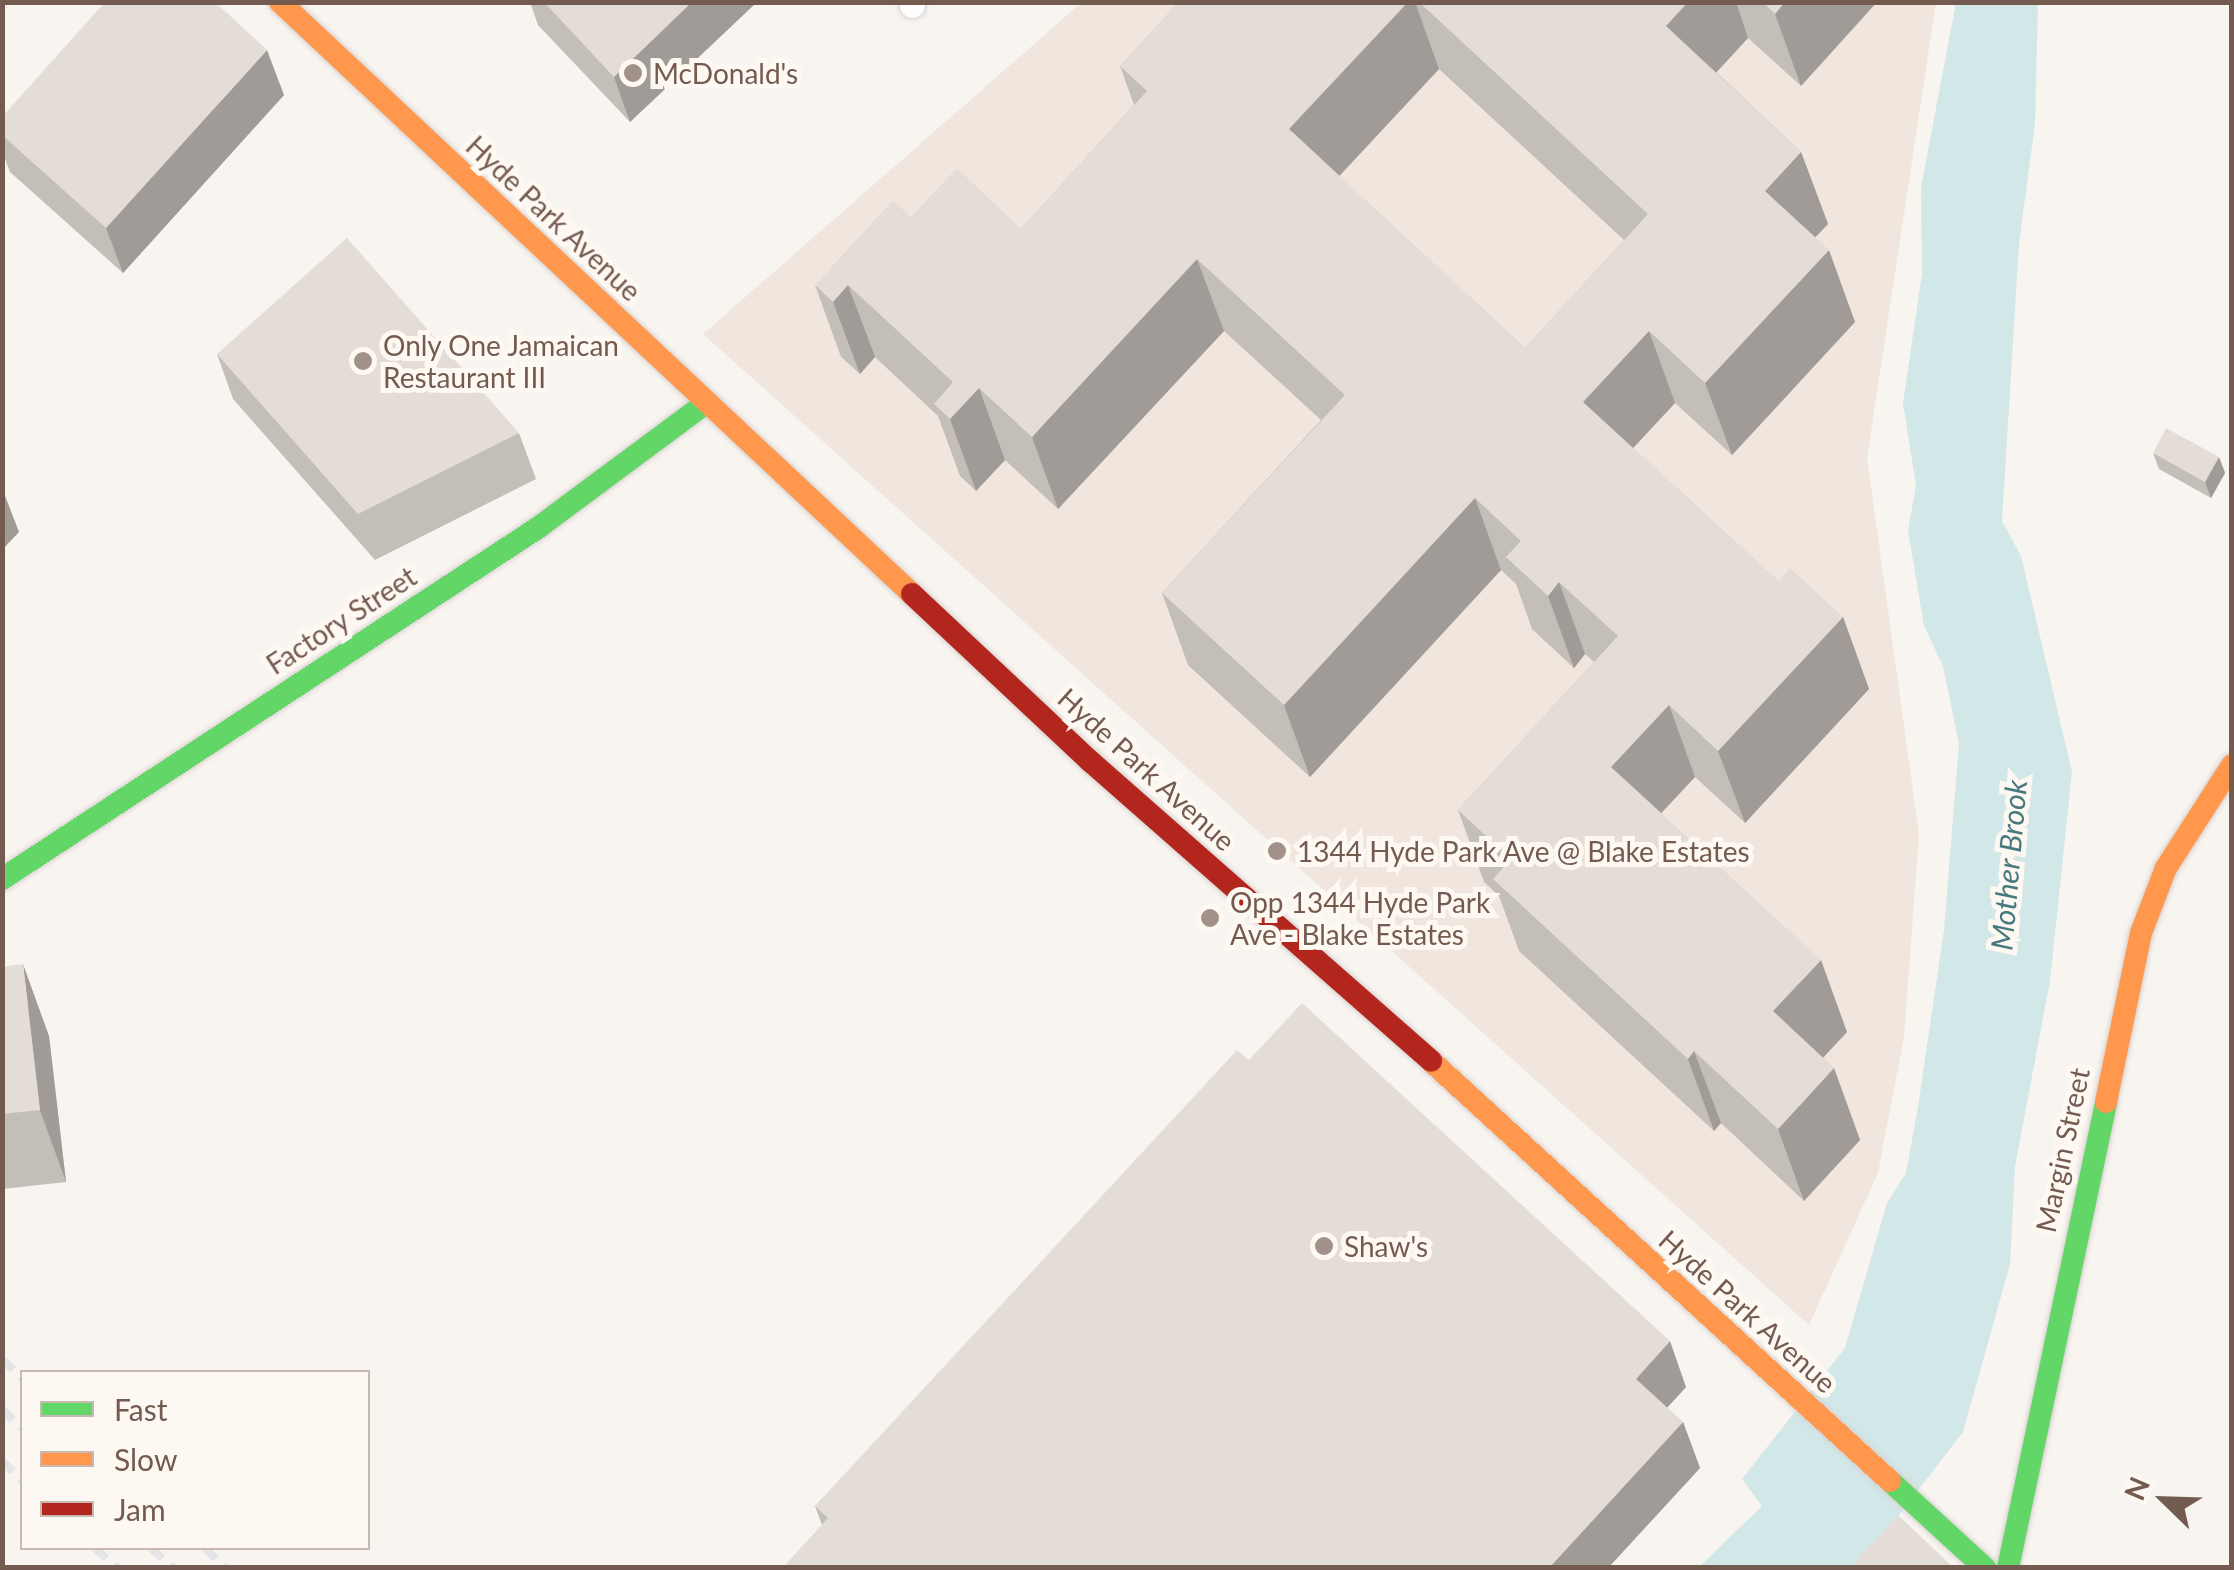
<!DOCTYPE html>
<html>
<head>
<meta charset="utf-8">
<style>
	body { margin:0 }
	#map { position:relative; width:2234px; height:1570px; overflow:hidden; background:#f8f4f0; font-family:Lato,sans-serif }
	div>[style] { position:absolute }
	.residential>* { inset:0; background:#f0e6de }
	.water>* { inset:0; background:#d2e7e7 }
	.roads { filter:drop-shadow(0 0 2px #d7d1ce) drop-shadow(0 0 2px #d7d1ce) }
	.lane>* { height:25px; margin:-12.5px; padding:0 12.5px; transform-origin:12.5px; border-radius:12.5px; background:#fefdfd }
	.fast>* { height:22px; margin:-11px; padding:0 11px; transform-origin:11px; border-radius:11px; background:#63d668 }
	.slow>* { height:22px; margin:-11px; padding:0 11px; transform-origin:11px; border-radius:11px; background:#ff974d }
	.jam>* { height:22px; margin:-11px; padding:0 11px; transform-origin:11px; border-radius:11px; background:#b3261e }
	.rail>* { height:8px; margin-top:-4px; transform-origin:0; background:repeating-linear-gradient(90deg,#e5e4e6 0 15px,transparent 0 25px) }
	.wall>* { inset:0; background:#c4beb9 }
	.shaded-wall>* { inset:0; background:#a09b96 }
	.building>* { inset:0; background:#e4ddd7 }
	.dots>* { width:28px; height:28px; translate:-50% -50%; box-sizing:border-box; border:5px solid #fef8f2; border-radius:50% }
	span { translate:-50% -50%; white-space:nowrap; text-align:center; line-height:1.15; -webkit-text-stroke:10px #fef8f2; paint-order:stroke }
	.poi-label { font-size:28px; color:#745b50 }
	.left { translate:0 -50%; text-align:left }
	.street-label { font-size:28px; color:#745b50 }
	.water-label { font-size:30px; color:#48797f; font-style:italic }
	.frame { position:absolute; inset:0; border:5px solid #745b50; pointer-events:none }
	.legend { position:absolute; left:20px; top:1370px; width:350px; height:180px; box-sizing:border-box; background:#fef8f2; border:2px solid #c7b9b1; margin:0; padding:12px 18px; list-style:none; font-size:30px; color:#745b50 }
	.legend li { display:flex; align-items:center; gap:20px; height:50px }
	.legend b { width:50px; border:2px solid #c7b9b1 }
	.north { position:absolute; left:2114px; top:1450px; width:100px; height:100px; -webkit-text-stroke:8px #fef8f2; paint-order:stroke; rotate:293deg; font-size:28px; font-weight:700; line-height:40px; text-align:center; color:#745b50 }
	.north::after { content:''; display:block; margin:auto; width:35px; height:45px; background:#745b50; clip-path:polygon(50% 0,100% 100%,50% 72%,0 100%) }
</style>
</head>
<body>
<div id="map">
	<div class="residential">
		<div style="clip-path:polygon(1081px 3px,1936px 3px,1867px 458px,1919px 834px,1904px 1037px,1878px 1173px,1809px 1325px,703px 334px)"></div>
	</div>
	<div class="water">
		<div style="clip-path:polygon(1956px 3px,2038px 3px,2035px 123px,2019px 244px,2002px 521px,2021px 556px,2072px 772px,2050px 981px,2015px 1166px,2010px 1264px,1963px 1432px,1859px 1567px,1698px 1568px,1762px 1506px,1742px 1479px,1845px 1348px,1887px 1203px,1906px 1173px,1918px 1107px,1944px 930px,1959px 744px,1943px 666px,1924px 626px,1908px 530px,1916px 486px,1903px 403px,1922px 274px,1921px 187px)"></div>
	</div>
	<div class="roads">
		<div class="lane">
			<div style="left:912px;top:5px;width:3px;rotate:-90deg"></div>
		</div>
		<div class="fast">
			<div style="left:2px;top:879px;width:642px;rotate:-33.24deg"></div>
			<div style="left:539px;top:527px;width:208px;rotate:-36.6deg"></div>
			<div style="left:1890px;top:1481px;width:129px;rotate:42.5deg"></div>
			<div style="left:2008px;top:1568px;width:476px;rotate:-78.1deg"></div>
		</div>
		<div class="slow">
			<div style="left:280px;top:2px;width:866px;rotate:43.13deg"></div>
			<div style="left:1431px;top:1061px;width:622px;rotate:42.46deg"></div>
			<div style="left:2106px;top:1102px;width:173px;rotate:-78.3deg"></div>
			<div style="left:2141px;top:933px;width:70px;rotate:-69deg"></div>
			<div style="left:2166px;top:868px;width:122px;rotate:-57.3deg"></div>
		</div>
		<div class="jam">
			<div style="left:912px;top:594px;width:244px;rotate:43.2deg"></div>
			<div style="left:1090px;top:761px;width:454px;rotate:41.3deg"></div>
		</div>
	</div>
	<div class="rail">
		<div style="left:2px;top:1359px;width:28px;rotate:44deg"></div>
		<div style="left:2px;top:1409px;width:28px;rotate:44deg"></div>
		<div style="left:2px;top:1461px;width:28px;rotate:44deg"></div>
		<div style="left:95px;top:1548px;width:30px;rotate:42deg"></div>
		<div style="left:151px;top:1548px;width:30px;rotate:42deg"></div>
		<div style="left:205px;top:1548px;width:29px;rotate:44deg"></div>
	</div>
	<div class="wall">
		<div style="clip-path:polygon(530px 2px,757px 2px,630px 122px,538px 25px)"></div>
		<div style="clip-path:polygon(evenodd,1179px 2px,1877px 2px,1801px 86px,1748px 38px,1716px 72px,1801px 152px,1828px 224px,1815px 237px,1855px 322px,1732px 455px,1675px 403px,1633px 448px,1778px 581px,1843px 617px,1869px 689px,1745px 823px,1695px 777px,1661px 813px,1847px 1032px,1823px 1058px,1834px 1068px,1860px 1140px,1804px 1201px,1721px 1123px,1714px 1131px,1519px 951px,1499px 896px,1484px 882px,1458px 810px,1594px 662px,1585px 654px,1574px 668px,1532px 629px,1516px 584px,1501px 570px,1310px 777px,1188px 665px,1162px 593px,1321px 420px,1224px 331px,1058px 509px,1005px 460px,976px 491px,960px 476px,938px 416px,875px 357px,860px 374px,841px 357px,815px 285px,1021px 229px,1134px 105px,1120px 66px,1179px 2px,1439px 69px,1624px 240px,1525px 348px,1339px 176px,1439px 69px)"></div>
		<div style="clip-path:polygon(284px 95px,123px 273px,10px 172px,2px 151px,2px 117px)"></div>
		<div style="clip-path:polygon(217px 354px,519px 433px,536px 479px,375px 560px,233px 399px)"></div>
		<div style="clip-path:polygon(2153px 453px,2219px 457px,2225px 473px,2211px 498px,2159px 469px)"></div>
		<div style="clip-path:polygon(2px 967px,49px 1036px,66px 1182px,2px 1189px)"></div>
		<div style="clip-path:polygon(1249px 1060px,1686px 1387px,1667px 1408px,1683px 1422px,1700px 1468px,1608px 1568px,783px 1568px,822px 1525px,815px 1506px)"></div>
	</div>
	<div class="shaded-wall">
		<div style="clip-path:polygon(692px 2px,757px 2px,630px 122px,614px 77px)"></div>
		<div style="clip-path:polygon(1408px 2px,1415px 2px,1439px 69px,1316px 201px,1289px 129px)"></div>
		<div style="clip-path:polygon(1688px 2px,1736px 2px,1748px 38px,1693px 98px,1666px 26px)"></div>
		<div style="clip-path:polygon(1785px 2px,1877px 2px,1801px 86px,1775px 14px)"></div>
		<div style="clip-path:polygon(267px 50px,284px 95px,123px 273px,106px 228px)"></div>
		<div style="clip-path:polygon(1801px 152px,1828px 224px,1791px 263px,1765px 191px)"></div>
		<div style="clip-path:polygon(1829px 250px,1855px 322px,1732px 455px,1705px 383px)"></div>
		<div style="clip-path:polygon(1197px 259px,1224px 331px,1058px 509px,1032px 437px)"></div>
		<div style="clip-path:polygon(848px 285px,875px 357px,860px 374px,833px 302px)"></div>
		<div style="clip-path:polygon(1649px 331px,1675px 403px,1609px 474px,1583px 402px)"></div>
		<div style="clip-path:polygon(979px 388px,1005px 460px,976px 491px,950px 419px)"></div>
		<div style="clip-path:polygon(2219px 457px,2225px 473px,2211px 498px,2205px 482px)"></div>
		<div style="clip-path:polygon(2px 488px,19px 532px,2px 550px)"></div>
		<div style="clip-path:polygon(1475px 498px,1501px 570px,1310px 777px,1284px 705px)"></div>
		<div style="clip-path:polygon(1559px 582px,1585px 654px,1574px 668px,1548px 596px)"></div>
		<div style="clip-path:polygon(1843px 617px,1869px 689px,1745px 823px,1718px 751px)"></div>
		<div style="clip-path:polygon(1669px 705px,1695px 777px,1637px 839px,1611px 767px)"></div>
		<div style="clip-path:polygon(1821px 960px,1847px 1032px,1799px 1083px,1773px 1011px)"></div>
		<div style="clip-path:polygon(23px 964px,49px 1036px,66px 1182px,40px 1110px)"></div>
		<div style="clip-path:polygon(1694px 1051px,1721px 1123px,1714px 1131px,1688px 1059px)"></div>
		<div style="clip-path:polygon(1834px 1068px,1860px 1140px,1804px 1201px,1778px 1129px)"></div>
		<div style="clip-path:polygon(1670px 1341px,1686px 1387px,1652px 1424px,1636px 1379px)"></div>
		<div style="clip-path:polygon(1683px 1422px,1700px 1468px,1608px 1568px,1549px 1568px)"></div>
	</div>
	<div class="building">
		<div style="clip-path:polygon(105px 2px,215px 2px,267px 50px,106px 228px,2px 135px,2px 117px)"></div>
		<div style="clip-path:polygon(544px 2px,692px 2px,614px 77px)"></div>
		<div style="clip-path:polygon(1179px 2px,1408px 2px,1289px 129px,1525px 348px,1648px 214px,1419px 2px,1688px 2px,1666px 26px,1801px 152px,1765px 191px,1829px 250px,1705px 383px,1649px 331px,1583px 402px,1778px 581px,1790px 568px,1843px 617px,1718px 751px,1669px 705px,1611px 767px,1821px 960px,1773px 1011px,1834px 1068px,1778px 1129px,1694px 1051px,1688px 1059px,1493px 879px,1511px 859px,1458px 810px,1618px 636px,1559px 582px,1548px 596px,1506px 557px,1521px 541px,1475px 498px,1284px 705px,1162px 593px,1345px 395px,1197px 259px,1032px 437px,979px 388px,950px 419px,934px 404px,953px 382px,848px 285px,833px 302px,815px 285px,893px 200px,911px 217px,957px 168px,1021px 229px,1147px 91px,1120px 66px)"></div>
		<div style="clip-path:polygon(1763px 2px,1785px 2px,1775px 14px)"></div>
		<div style="clip-path:polygon(347px 238px,519px 433px,358px 514px,217px 354px)"></div>
		<div style="clip-path:polygon(2166px 428px,2219px 457px,2205px 482px,2153px 453px)"></div>
		<div style="clip-path:polygon(23px 964px,40px 1110px,2px 1114px,2px 967px)"></div>
		<div style="clip-path:polygon(1302px 1003px,1670px 1341px,1636px 1379px,1683px 1422px,1549px 1568px,783px 1568px,828px 1518px,815px 1506px,1237px 1050px,1249px 1060px)"></div>
		<div style="clip-path:polygon(1898px 1515px,1954px 1568px,1850px 1568px)"></div>
	</div>
	<div class="dots">
		<div style="left:633px;top:73px;background:#a29188"></div>
		<div style="left:363px;top:361px;background:#a29188"></div>
		<div style="left:1277px;top:851px;background:#a29188"></div>
		<div style="left:1210px;top:918px;background:#a29188"></div>
		<div style="left:1324px;top:1246px;background:#a29188"></div>
	</div>
	<div class="poi-label">
		<span class="left" style="left:653px;top:73px">McDonald's</span>
		<span class="left" style="left:383px;top:361px">Only One Jamaican<br>Restaurant III</span>
		<span class="left" style="left:1297px;top:851px">1344 Hyde Park Ave @ Blake Estates</span>
		<span class="left" style="left:1230px;top:918px">Opp 1344 Hyde Park<br>Ave - Blake Estates</span>
		<span class="left" style="left:1344px;top:1246px">Shaw's</span>
	</div>
	<div class="street-label">
		<span style="left:554px;top:218px;rotate:43deg">Hyde Park Avenue</span>
		<span style="left:341px;top:620px;rotate:-33deg">Factory Street</span>
		<span style="left:1147px;top:769px;rotate:42deg">Hyde Park Avenue</span>
		<span style="left:2062px;top:1150px;rotate:-78deg">Margin Street</span>
		<span style="left:1748px;top:1311px;rotate:42deg">Hyde Park Avenue</span>
	</div>
	<div class="water-label">
		<span style="left:2008px;top:865px;rotate:-85deg">Mother Brook</span>
	</div>
	<div class="frame"></div>
	<ul class="legend">
	<li><b style="height:12px;background:#63d668"></b>Fast</li>
	<li><b style="height:12px;background:#ff974d"></b>Slow</li>
	<li><b style="height:12px;background:#b3261e"></b>Jam</li>
	</ul>
	<div class="north">N</div>
</div>
</body>
</html>
